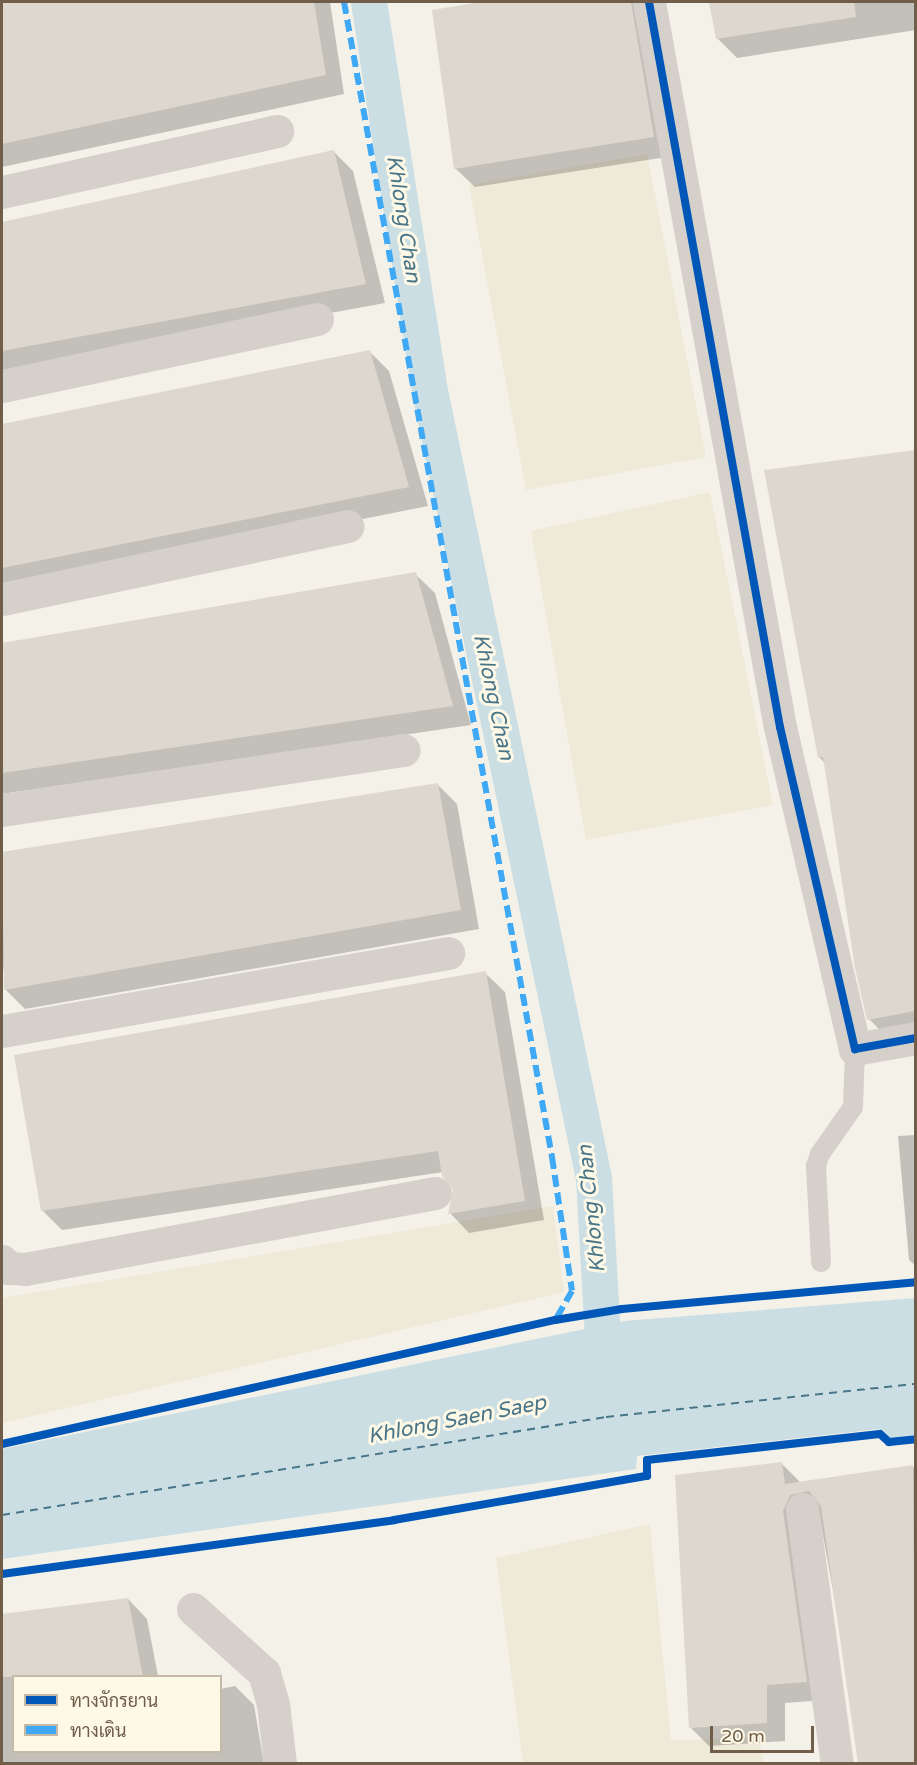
<!DOCTYPE html>
<html>
<head>
<meta charset="utf-8">
<style>
	body { margin:0 }
	#map { position:relative; width:917px; height:1765px; overflow:hidden; background:#f4f1e8; font-family:"Varela Round",Sarabun,sans-serif }
	div>[style] { position:absolute }
	.residential>* { inset:0; background:#efe9d8 }
	.water>* { inset:0; background:#cadee4 }
	.shadow>* { inset:0; background:#0003 }
	.canal>* { height:36px; margin:-18px; padding:0 18px; transform-origin:18px; border-radius:18px; background:#cadee4 }
	.ferry>* { height:1.5px; margin-top:-0.75px; transform-origin:0; background:repeating-linear-gradient(90deg,#497589 0 8px,transparent 0 14px) }
	.building>* { inset:0; background:#ddd7ce }
	.service>* { height:20px; margin:-10px; padding:0 10px; transform-origin:10px; border-radius:10px; background:#d6d0ca }
	.minor>* { height:33px; margin:-16.5px; padding:0 16.5px; transform-origin:16.5px; border-radius:16.5px; background:#d6d0ca }
	.quiet>* { height:6px; margin-top:-3px; transform-origin:0; background:repeating-linear-gradient(90deg,#3fa9f5 0 12px,transparent 0 18px) }
	.cycleway>* { height:8px; margin:-4px; padding:0 4px; transform-origin:4px; border-radius:4px; background:#0057b8 }
	span { translate:-50% -50%; white-space:nowrap; text-align:center; line-height:1.15; -webkit-text-stroke:6px #fef8e7; paint-order:stroke }
	.water-label { font-size:21px; color:#497589; font-style:italic }
	.frame { position:absolute; inset:0; border:3px solid #705d4a; pointer-events:none }
	.legend { position:absolute; left:12px; top:1675px; width:210px; height:78px; box-sizing:border-box; background:#fef8e7; border:2px solid #c5baa8; margin:0; padding:8px 10px; list-style:none; font-size:18px; color:#705d4a }
	.legend li { display:flex; align-items:center; gap:12px; height:30px }
	.legend b { width:30px; border:2px solid #c5baa8 }
	.scale { position:absolute; left:710px; top:1726px; width:104px; height:27px; box-sizing:border-box; border:3px solid #705d4a; border-top:0; padding-left:8px; font-size:18px; line-height:21px; white-space:nowrap; color:#705d4a; -webkit-text-stroke:4px #fef8e7; paint-order:stroke }
</style>
</head>
<body>
<div id="map">
	<div class="residential">
		<div style="clip-path:polygon(647px 154px,706px 457px,526px 490px,469px 185px)"></div>
		<div style="clip-path:polygon(710px 492px,773px 805px,586px 840px,531px 531px)"></div>
		<div style="clip-path:polygon(553px 1206px,564px 1292px,2px 1423px,2px 1298px)"></div>
		<div style="clip-path:polygon(650px 1524px,671px 1740px,760px 1738px,763px 1763px,523px 1763px,496px 1558px)"></div>
	</div>
	<div class="water">
		<div style="clip-path:polygon(915px 1298px,915px 1435px,890px 1438px,879px 1429px,637px 1456px,636px 1469px,2px 1559px,2px 1449px,624px 1321px)"></div>
	</div>
	<div class="shadow">
		<div style="clip-path:polygon(2px 2px,330px 2px,344px 94px,2px 167px)"></div>
		<div style="clip-path:polygon(490px 2px,646px 2px,673px 156px,475px 187px,455px 168px,434px 11px)"></div>
		<div style="clip-path:polygon(711px 2px,916px 2px,916px 30px,737px 58px,717px 38px)"></div>
		<div style="clip-path:polygon(333px 151px,353px 171px,385px 303px,2px 373px,2px 224px)"></div>
		<div style="clip-path:polygon(370px 352px,389px 371px,428px 506px,2px 591px,2px 425px)"></div>
		<div style="clip-path:polygon(916px 451px,916px 1033px,888px 1038px,869px 1019px,826px 764px,819px 757px,766px 471px)"></div>
		<div style="clip-path:polygon(415px 574px,435px 593px,471px 725px,2px 794px,2px 644px)"></div>
		<div style="clip-path:polygon(438px 785px,457px 804px,479px 929px,25px 1009px,6px 990px,2px 955px,2px 853px)"></div>
		<div style="clip-path:polygon(485px 973px,505px 992px,544px 1220px,469px 1233px,450px 1213px,455px 1190px,443px 1172px,62px 1230px,42px 1210px)"></div>
		<div style="clip-path:polygon(916px 1135px,916px 1266px,909px 1260px,898px 1136px)"></div>
		<div style="clip-path:polygon(782px 1464px,800px 1482px,912px 1466px,916px 1470px,916px 1764px,859px 1764px,849px 1679px,818px 1508px,825px 1700px,785px 1703px,785px 1741px,709px 1746px,691px 1728px)"></div>
		<div style="clip-path:polygon(128px 1599px,147px 1619px,158px 1676px,14px 1676px,14px 1752px,220px 1752px,220px 1689px,235px 1686px,254px 1705px,264px 1764px,2px 1764px,2px 1616px)"></div>
	</div>
	<div class="canal">
		<div style="left:369px;top:2px;width:399px;rotate:81.1deg"></div>
		<div style="left:431px;top:396px;width:799px;rotate:78.23deg"></div>
		<div style="left:594px;top:1178px;width:195px;rotate:86.8deg"></div>
	</div>
	<div class="ferry">
		<div style="left:2px;top:1515px;width:612px;rotate:-9.22deg"></div>
		<div style="left:606px;top:1417px;width:312px;rotate:-6.1deg"></div>
	</div>
	<div class="building">
		<div style="clip-path:polygon(2px 2px,314px 2px,326px 75px,2px 144px)"></div>
		<div style="clip-path:polygon(481px 2px,631px 2px,654px 137px,454px 169px,432px 10px)"></div>
		<div style="clip-path:polygon(709px 2px,854px 2px,856px 17px,716px 39px)"></div>
		<div style="clip-path:polygon(334px 150px,366px 284px,2px 351px,2px 222px)"></div>
		<div style="clip-path:polygon(370px 350px,409px 487px,2px 568px,2px 424px)"></div>
		<div style="clip-path:polygon(915px 450px,915px 1011px,867px 1020px,855px 968px,823px 757px,818px 758px,764px 470px)"></div>
		<div style="clip-path:polygon(416px 572px,453px 706px,2px 773px,2px 643px)"></div>
		<div style="clip-path:polygon(438px 783px,461px 910px,4px 990px,2px 852px)"></div>
		<div style="clip-path:polygon(486px 971px,525px 1201px,448px 1214px,453px 1190px,442px 1176px,438px 1151px,41px 1211px,14px 1055px)"></div>
		<div style="clip-path:polygon(782px 1462px,785px 1484px,913px 1465px,915px 1764px,858px 1764px,821px 1506px,809px 1491px,790px 1495px,783px 1511px,807px 1682px,767px 1685px,767px 1723px,689px 1728px,675px 1475px)"></div>
		<div style="clip-path:polygon(128px 1598px,143px 1677px,2px 1677px,2px 1614px)"></div>
	</div>
	<div class="service">
		<div style="left:821px;top:1262px;width:96px;rotate:-93deg"></div>
		<div style="left:816px;top:1166px;width:13px;rotate:-72deg"></div>
		<div style="left:820px;top:1154px;width:57px;rotate:-54.9deg"></div>
		<div style="left:853px;top:1107px;width:58px;rotate:-88deg"></div>
	</div>
	<div class="minor">
		<div style="left:649px;top:2px;width:737px;rotate:79.76deg"></div>
		<div style="left:780px;top:727px;width:331px;rotate:76.9deg"></div>
		<div style="left:855px;top:1049px;width:62px;rotate:-10.2deg"></div>
		<div style="left:2px;top:192px;width:282px;rotate:-12.5deg"></div>
		<div style="left:2px;top:386px;width:322px;rotate:-12deg"></div>
		<div style="left:2px;top:599px;width:353px;rotate:-11.9deg"></div>
		<div style="left:2px;top:810px;width:406px;rotate:-8.5deg"></div>
		<div style="left:2px;top:1031px;width:453px;rotate:-9.9deg"></div>
		<div style="left:2px;top:1261px;width:9px;rotate:49deg"></div>
		<div style="left:8px;top:1268px;width:17px;rotate:3deg"></div>
		<div style="left:25px;top:1269px;width:417px;rotate:-10.5deg"></div>
		<div style="left:802px;top:1509px;width:257px;rotate:82.2deg"></div>
		<div style="left:193px;top:1609px;width:96px;rotate:42deg"></div>
		<div style="left:264px;top:1673px;width:32px;rotate:74deg"></div>
		<div style="left:273px;top:1704px;width:60px;rotate:83.3deg"></div>
	</div>
	<div class="quiet">
		<div style="left:344px;top:2px;width:1174px;rotate:79.79deg"></div>
		<div style="left:552px;top:1157px;width:135px;rotate:81.5deg"></div>
		<div style="left:572px;top:1291px;width:34px;rotate:120deg"></div>
	</div>
	<div class="cycleway">
		<div style="left:649px;top:2px;width:737px;rotate:79.76deg"></div>
		<div style="left:780px;top:727px;width:331px;rotate:76.9deg"></div>
		<div style="left:855px;top:1049px;width:62px;rotate:-10.2deg"></div>
		<div style="left:2px;top:1444px;width:567px;rotate:-12.64deg"></div>
		<div style="left:555px;top:1320px;width:68px;rotate:-9.3deg"></div>
		<div style="left:622px;top:1309px;width:295px;rotate:-5.2deg"></div>
		<div style="left:2px;top:1574px;width:396px;rotate:-7.8deg"></div>
		<div style="left:394px;top:1520px;width:257px;rotate:-9.9deg"></div>
		<div style="left:647px;top:1476px;width:16px;rotate:-90deg"></div>
		<div style="left:647px;top:1460px;width:234px;rotate:-6.4deg"></div>
		<div style="left:880px;top:1434px;width:12px;rotate:42deg"></div>
		<div style="left:889px;top:1442px;width:27px;rotate:-6deg"></div>
	</div>
	<div class="water-label">
		<span style="left:403px;top:219px;rotate:81deg">Khlong Chan</span>
		<span style="left:493px;top:697px;rotate:78deg">Khlong Chan</span>
		<span style="left:592px;top:1209px;rotate:-96deg">Khlong Chan</span>
		<span style="left:457px;top:1420px;rotate:-11deg">Khlong Saen Saep</span>
	</div>
	<div class="frame"></div>
	<ul class="legend">
	<li><b style="height:8px;background:#0057b8"></b>ทางจักรยาน</li>
	<li><b style="height:8px;background:#3fa9f5"></b>ทางเดิน</li>
	</ul>
	<div class="scale">20 m</div>
</div>
</body>
</html>
